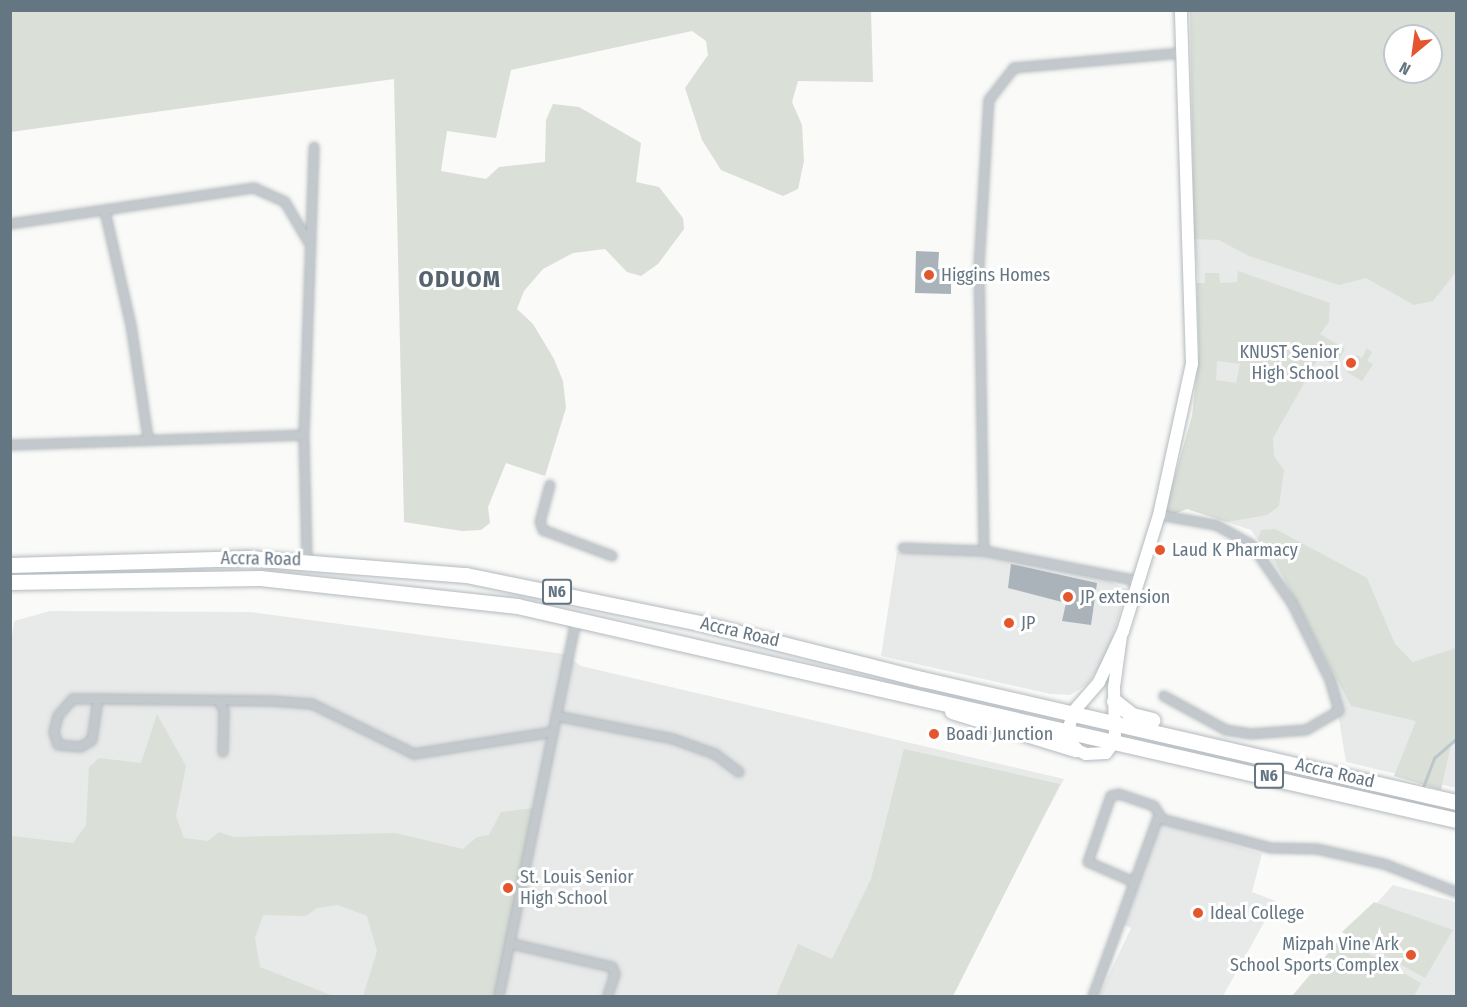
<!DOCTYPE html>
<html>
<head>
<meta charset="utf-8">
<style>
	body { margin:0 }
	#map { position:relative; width:1467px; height:1007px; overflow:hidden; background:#fafaf8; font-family:"Fira Sans Condensed",sans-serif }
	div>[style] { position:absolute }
	.built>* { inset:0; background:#e8e9e9 }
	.green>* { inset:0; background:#dadfd7 }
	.stream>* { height:3px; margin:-1.5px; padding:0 1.5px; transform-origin:1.5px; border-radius:1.5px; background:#bbc7cb }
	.building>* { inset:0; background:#aab3b9 }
	.roads { filter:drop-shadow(0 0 2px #b3babf) drop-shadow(0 0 2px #b3babf) }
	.street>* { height:8px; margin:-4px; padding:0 4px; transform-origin:4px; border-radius:4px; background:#c3c8cc }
	.secondary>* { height:12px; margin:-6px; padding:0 6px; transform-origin:6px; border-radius:6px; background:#fff }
	.highway>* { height:15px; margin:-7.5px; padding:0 7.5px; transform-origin:7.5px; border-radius:7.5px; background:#fff }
	.dots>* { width:16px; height:16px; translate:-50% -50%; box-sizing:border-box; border:3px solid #fff; border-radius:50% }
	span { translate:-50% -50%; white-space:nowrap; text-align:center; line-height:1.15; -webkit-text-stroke:6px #fff; paint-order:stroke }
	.shield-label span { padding:2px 4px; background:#fff; border:2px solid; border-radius:4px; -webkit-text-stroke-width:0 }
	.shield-label { font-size:16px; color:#657683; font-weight:700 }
	.poi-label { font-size:18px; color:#657683 }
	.left { translate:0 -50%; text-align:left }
	.right { translate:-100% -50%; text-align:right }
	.street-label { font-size:18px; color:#657683 }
	.district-label { font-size:24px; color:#57646e; font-weight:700; letter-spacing:1.5px }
	.frame { position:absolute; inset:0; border:12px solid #657683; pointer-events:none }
	.north { position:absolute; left:1383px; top:24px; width:60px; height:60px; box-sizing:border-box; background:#fff; border:2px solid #c1c8cd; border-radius:50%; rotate:209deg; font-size:16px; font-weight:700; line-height:24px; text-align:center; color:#657683 }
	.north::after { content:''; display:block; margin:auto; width:21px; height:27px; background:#e4572e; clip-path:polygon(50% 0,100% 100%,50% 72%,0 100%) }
</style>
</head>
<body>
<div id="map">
	<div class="built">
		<div style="clip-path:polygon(evenodd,1196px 11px,1456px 11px,1456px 788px,1346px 762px,1331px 671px,1281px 575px,1251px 530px,1190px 510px,1204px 337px,1193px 224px,1196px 11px,1395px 36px,1431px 36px,1431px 72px,1395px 72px,1395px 36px)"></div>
		<div style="clip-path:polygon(897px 552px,975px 554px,1103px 578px,1127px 589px,1107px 655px,1088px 684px,1070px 695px,1050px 694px,881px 656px)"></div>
		<div style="clip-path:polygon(50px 611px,250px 612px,564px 654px,581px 666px,1064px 779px,949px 996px,11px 996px,11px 645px,14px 621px)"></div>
		<div style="clip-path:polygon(1160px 822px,1262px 854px,1252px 892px,1276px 901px,1223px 996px,1099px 996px,1131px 928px,1124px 925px)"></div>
		<div style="clip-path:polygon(1393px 885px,1456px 902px,1456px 996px,1293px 996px)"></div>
	</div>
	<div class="green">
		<div style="clip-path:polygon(10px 11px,871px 11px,873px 82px,798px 81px,792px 102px,802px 125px,804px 161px,798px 189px,783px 196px,721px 170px,702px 140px,685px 88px,708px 55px,706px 41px,692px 31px,511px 70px,496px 138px,447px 131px,441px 171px,486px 179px,499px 167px,545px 162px,546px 120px,553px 104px,579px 107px,641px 143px,636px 182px,659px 187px,683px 218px,684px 229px,658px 264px,641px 276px,627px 272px,605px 249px,573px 253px,543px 269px,524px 291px,517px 309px,533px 324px,554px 359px,563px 381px,566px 408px,545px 476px,506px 463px,488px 507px,490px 523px,481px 530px,462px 531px,404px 522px,394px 79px,11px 132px)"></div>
		<div style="clip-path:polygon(evenodd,1190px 11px,1456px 11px,1456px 272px,1433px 301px,1414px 305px,1366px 278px,1339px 285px,1249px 256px,1219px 240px,1194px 239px,1190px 11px,1395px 36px,1431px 36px,1431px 72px,1395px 72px,1395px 36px)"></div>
		<div style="clip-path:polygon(evenodd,1238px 271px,1330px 303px,1329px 322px,1320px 334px,1345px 349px,1335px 366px,1319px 357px,1273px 438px,1274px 456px,1284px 470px,1279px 506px,1267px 515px,1227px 522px,1187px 509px,1172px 515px,1165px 511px,1192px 416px,1199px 352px,1197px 283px,1205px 283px,1205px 273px,1219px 273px,1220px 283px,1237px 282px,1238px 271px,1217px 361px,1240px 364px,1236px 383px,1216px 380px,1217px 361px)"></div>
		<div style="clip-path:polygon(1367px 348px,1372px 352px,1367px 361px,1373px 364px,1362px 381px,1347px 372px,1356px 355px,1362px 358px)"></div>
		<div style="clip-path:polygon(1275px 529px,1367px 578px,1395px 644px,1413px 662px,1456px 648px,1456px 744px,1451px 744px,1441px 790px,1394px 776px,1416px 721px,1351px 706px,1270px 551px,1258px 539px,1261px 530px)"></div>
		<div style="clip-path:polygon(157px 714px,186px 766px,176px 816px,184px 838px,208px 841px,219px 832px,234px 837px,395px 833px,463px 849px,477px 837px,489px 835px,501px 812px,533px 808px,497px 996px,363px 996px,377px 951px,367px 916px,338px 905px,317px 908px,306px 916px,263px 915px,255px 938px,260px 967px,333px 996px,11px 996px,11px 836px,73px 843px,86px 825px,89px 767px,99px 758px,141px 763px)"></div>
		<div style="clip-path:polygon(904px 749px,1060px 784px,953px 996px,776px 996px,798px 944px,832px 959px,871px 879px)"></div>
		<div style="clip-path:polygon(1374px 902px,1453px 930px,1425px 978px,1342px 932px)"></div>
		<div style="clip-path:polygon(1341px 938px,1421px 983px,1414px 996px,1292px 996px)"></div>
	</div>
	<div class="stream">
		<div style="left:1423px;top:787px;width:31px;rotate:-69deg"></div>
		<div style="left:1434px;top:758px;width:29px;rotate:-41deg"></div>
	</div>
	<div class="building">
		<div style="clip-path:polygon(916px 251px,939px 252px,938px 269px,942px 269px,942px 280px,951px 280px,951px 294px,915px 293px)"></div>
		<div style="clip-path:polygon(1011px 564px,1097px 583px,1091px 625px,1062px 621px,1066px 603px,1008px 588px)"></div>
	</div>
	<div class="roads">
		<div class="street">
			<div style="left:105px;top:211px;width:117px;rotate:77.2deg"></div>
			<div style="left:131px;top:325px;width:114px;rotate:81.4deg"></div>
			<div style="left:10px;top:224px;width:247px;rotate:-8.4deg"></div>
			<div style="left:254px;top:188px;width:34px;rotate:24deg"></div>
			<div style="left:285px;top:202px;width:45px;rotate:59.5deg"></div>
			<div style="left:10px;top:445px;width:294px;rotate:-1.9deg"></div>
			<div style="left:550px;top:485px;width:38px;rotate:105deg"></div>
			<div style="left:540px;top:522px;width:9px;rotate:69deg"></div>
			<div style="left:543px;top:530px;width:74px;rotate:20.6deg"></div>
			<div style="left:1159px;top:515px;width:58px;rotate:10deg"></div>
			<div style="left:1216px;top:525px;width:41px;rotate:29.1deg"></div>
			<div style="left:1252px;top:545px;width:70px;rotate:55.4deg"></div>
			<div style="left:1292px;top:603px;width:86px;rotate:63.7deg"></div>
			<div style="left:1330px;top:680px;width:32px;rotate:74deg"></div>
			<div style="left:1339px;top:711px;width:38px;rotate:150deg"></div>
			<div style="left:1306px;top:730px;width:55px;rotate:175.8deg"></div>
			<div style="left:1251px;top:734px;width:25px;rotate:-171deg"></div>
			<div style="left:1226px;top:730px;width:71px;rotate:-151.3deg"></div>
			<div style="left:903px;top:548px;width:81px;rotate:2.1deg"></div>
			<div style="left:984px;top:551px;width:157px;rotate:11deg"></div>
			<div style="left:984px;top:551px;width:285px;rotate:-91deg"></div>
			<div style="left:979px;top:266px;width:166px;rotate:-86.6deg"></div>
			<div style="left:989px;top:100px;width:41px;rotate:-52deg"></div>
			<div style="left:1014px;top:68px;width:168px;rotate:-5.1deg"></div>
			<div style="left:307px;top:560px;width:125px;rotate:-91.4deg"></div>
			<div style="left:304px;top:435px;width:288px;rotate:-88deg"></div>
			<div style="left:98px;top:699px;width:41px;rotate:98.3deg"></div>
			<div style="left:92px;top:740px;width:13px;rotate:148deg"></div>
			<div style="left:81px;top:747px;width:23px;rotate:-175deg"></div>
			<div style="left:58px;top:745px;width:14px;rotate:-107deg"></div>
			<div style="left:54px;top:732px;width:16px;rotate:-76deg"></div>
			<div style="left:58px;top:716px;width:23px;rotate:-49deg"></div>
			<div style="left:73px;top:699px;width:25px"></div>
			<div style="left:98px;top:699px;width:173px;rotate:0.7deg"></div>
			<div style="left:271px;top:701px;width:41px;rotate:4.2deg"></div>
			<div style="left:312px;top:704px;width:114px;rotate:26.1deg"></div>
			<div style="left:414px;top:754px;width:141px;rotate:-9deg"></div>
			<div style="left:219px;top:701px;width:11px;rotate:63deg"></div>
			<div style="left:224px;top:711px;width:41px;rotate:91.4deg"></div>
			<div style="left:556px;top:716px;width:119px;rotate:11.1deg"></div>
			<div style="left:673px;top:739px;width:45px;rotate:19.7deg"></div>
			<div style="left:715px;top:754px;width:30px;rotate:37deg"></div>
			<div style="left:1162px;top:819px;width:113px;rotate:14.9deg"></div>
			<div style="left:1271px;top:848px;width:46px;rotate:1.2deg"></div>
			<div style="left:1317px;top:849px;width:69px;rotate:12.6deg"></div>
			<div style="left:1384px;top:864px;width:77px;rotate:21.3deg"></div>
			<div style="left:1134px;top:882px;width:50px;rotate:-156.5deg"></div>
			<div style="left:1088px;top:862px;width:70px;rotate:-70.8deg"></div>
			<div style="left:1111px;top:796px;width:8px;rotate:-14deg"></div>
			<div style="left:1119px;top:794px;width:37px;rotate:19deg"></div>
			<div style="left:1154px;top:806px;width:15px;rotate:58deg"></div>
			<div style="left:512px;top:944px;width:103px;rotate:13deg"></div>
			<div style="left:612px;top:967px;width:8px;rotate:67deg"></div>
			<div style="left:615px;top:974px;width:23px;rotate:108deg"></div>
			<div style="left:499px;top:996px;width:387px;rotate:-78.4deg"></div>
			<div style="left:1093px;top:996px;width:187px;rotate:-70deg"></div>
			<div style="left:1157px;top:820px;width:5px;rotate:-11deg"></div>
		</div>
		<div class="secondary">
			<div style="left:1121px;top:636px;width:51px;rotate:97.8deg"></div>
			<div style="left:1114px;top:687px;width:54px;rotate:88.9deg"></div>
			<div style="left:1115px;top:741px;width:15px;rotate:127deg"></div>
			<div style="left:1106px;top:753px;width:20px;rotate:177deg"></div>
			<div style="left:1086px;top:754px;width:12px;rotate:-156deg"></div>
			<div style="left:1075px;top:749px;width:20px;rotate:-110deg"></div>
			<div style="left:1068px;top:730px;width:20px;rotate:-72deg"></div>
			<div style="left:1074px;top:711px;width:38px;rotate:-49deg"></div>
			<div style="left:1099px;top:682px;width:56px;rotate:-64.8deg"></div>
			<div style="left:1123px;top:631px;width:121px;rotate:-72.8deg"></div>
			<div style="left:1159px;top:515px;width:155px;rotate:-77.7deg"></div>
			<div style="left:1192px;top:364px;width:354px;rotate:-91.8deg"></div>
		</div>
		<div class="highway">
			<div style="left:10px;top:565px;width:239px;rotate:-1.7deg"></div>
			<div style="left:249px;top:558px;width:218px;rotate:4.5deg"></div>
			<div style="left:466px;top:575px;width:243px;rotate:11.6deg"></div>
			<div style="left:704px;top:624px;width:225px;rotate:14.2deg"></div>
			<div style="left:922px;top:679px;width:548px;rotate:12.97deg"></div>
			<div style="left:10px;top:582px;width:250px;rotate:-0.9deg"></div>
			<div style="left:260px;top:578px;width:259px;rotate:6.2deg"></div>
			<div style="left:517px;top:606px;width:963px;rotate:12.84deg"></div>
			<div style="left:1114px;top:701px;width:23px;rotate:38deg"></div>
			<div style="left:1132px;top:715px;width:21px;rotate:14deg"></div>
			<div style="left:952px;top:711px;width:129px;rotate:17.2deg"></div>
		</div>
	</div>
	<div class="dots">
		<div style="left:929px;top:275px;background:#e4572e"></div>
		<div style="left:1351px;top:363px;background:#e4572e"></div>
		<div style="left:1160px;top:550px;background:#e4572e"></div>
		<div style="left:1068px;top:597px;background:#e4572e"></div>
		<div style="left:1009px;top:623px;background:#e4572e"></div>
		<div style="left:934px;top:734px;background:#e4572e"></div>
		<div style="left:508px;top:888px;background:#e4572e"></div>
		<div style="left:1198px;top:913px;background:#e4572e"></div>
		<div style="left:1411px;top:955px;background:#e4572e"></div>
	</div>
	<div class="shield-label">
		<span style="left:557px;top:592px">N6</span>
		<span style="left:1269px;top:776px">N6</span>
	</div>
	<div class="poi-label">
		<span class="left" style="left:941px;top:275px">Higgins Homes</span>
		<span class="right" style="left:1339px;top:363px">KNUST Senior<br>High School</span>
		<span class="left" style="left:1172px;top:550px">Laud K Pharmacy</span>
		<span class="left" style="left:1080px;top:597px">JP extension</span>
		<span class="left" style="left:1021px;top:623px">JP</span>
		<span class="left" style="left:946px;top:734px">Boadi Junction</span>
		<span class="left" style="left:520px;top:888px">St. Louis Senior<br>High School</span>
		<span class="left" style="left:1210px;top:913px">Ideal College</span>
		<span class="right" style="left:1399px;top:955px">Mizpah Vine Ark<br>School Sports Complex</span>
	</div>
	<div class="street-label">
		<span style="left:261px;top:559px;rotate:1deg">Accra Road</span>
		<span style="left:740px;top:632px;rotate:13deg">Accra Road</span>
		<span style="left:1335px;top:773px;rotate:13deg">Accra Road</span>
	</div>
	<div class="district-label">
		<span style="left:460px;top:280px">ODUOM</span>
	</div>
	<div class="frame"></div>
	<div class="north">N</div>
</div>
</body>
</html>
